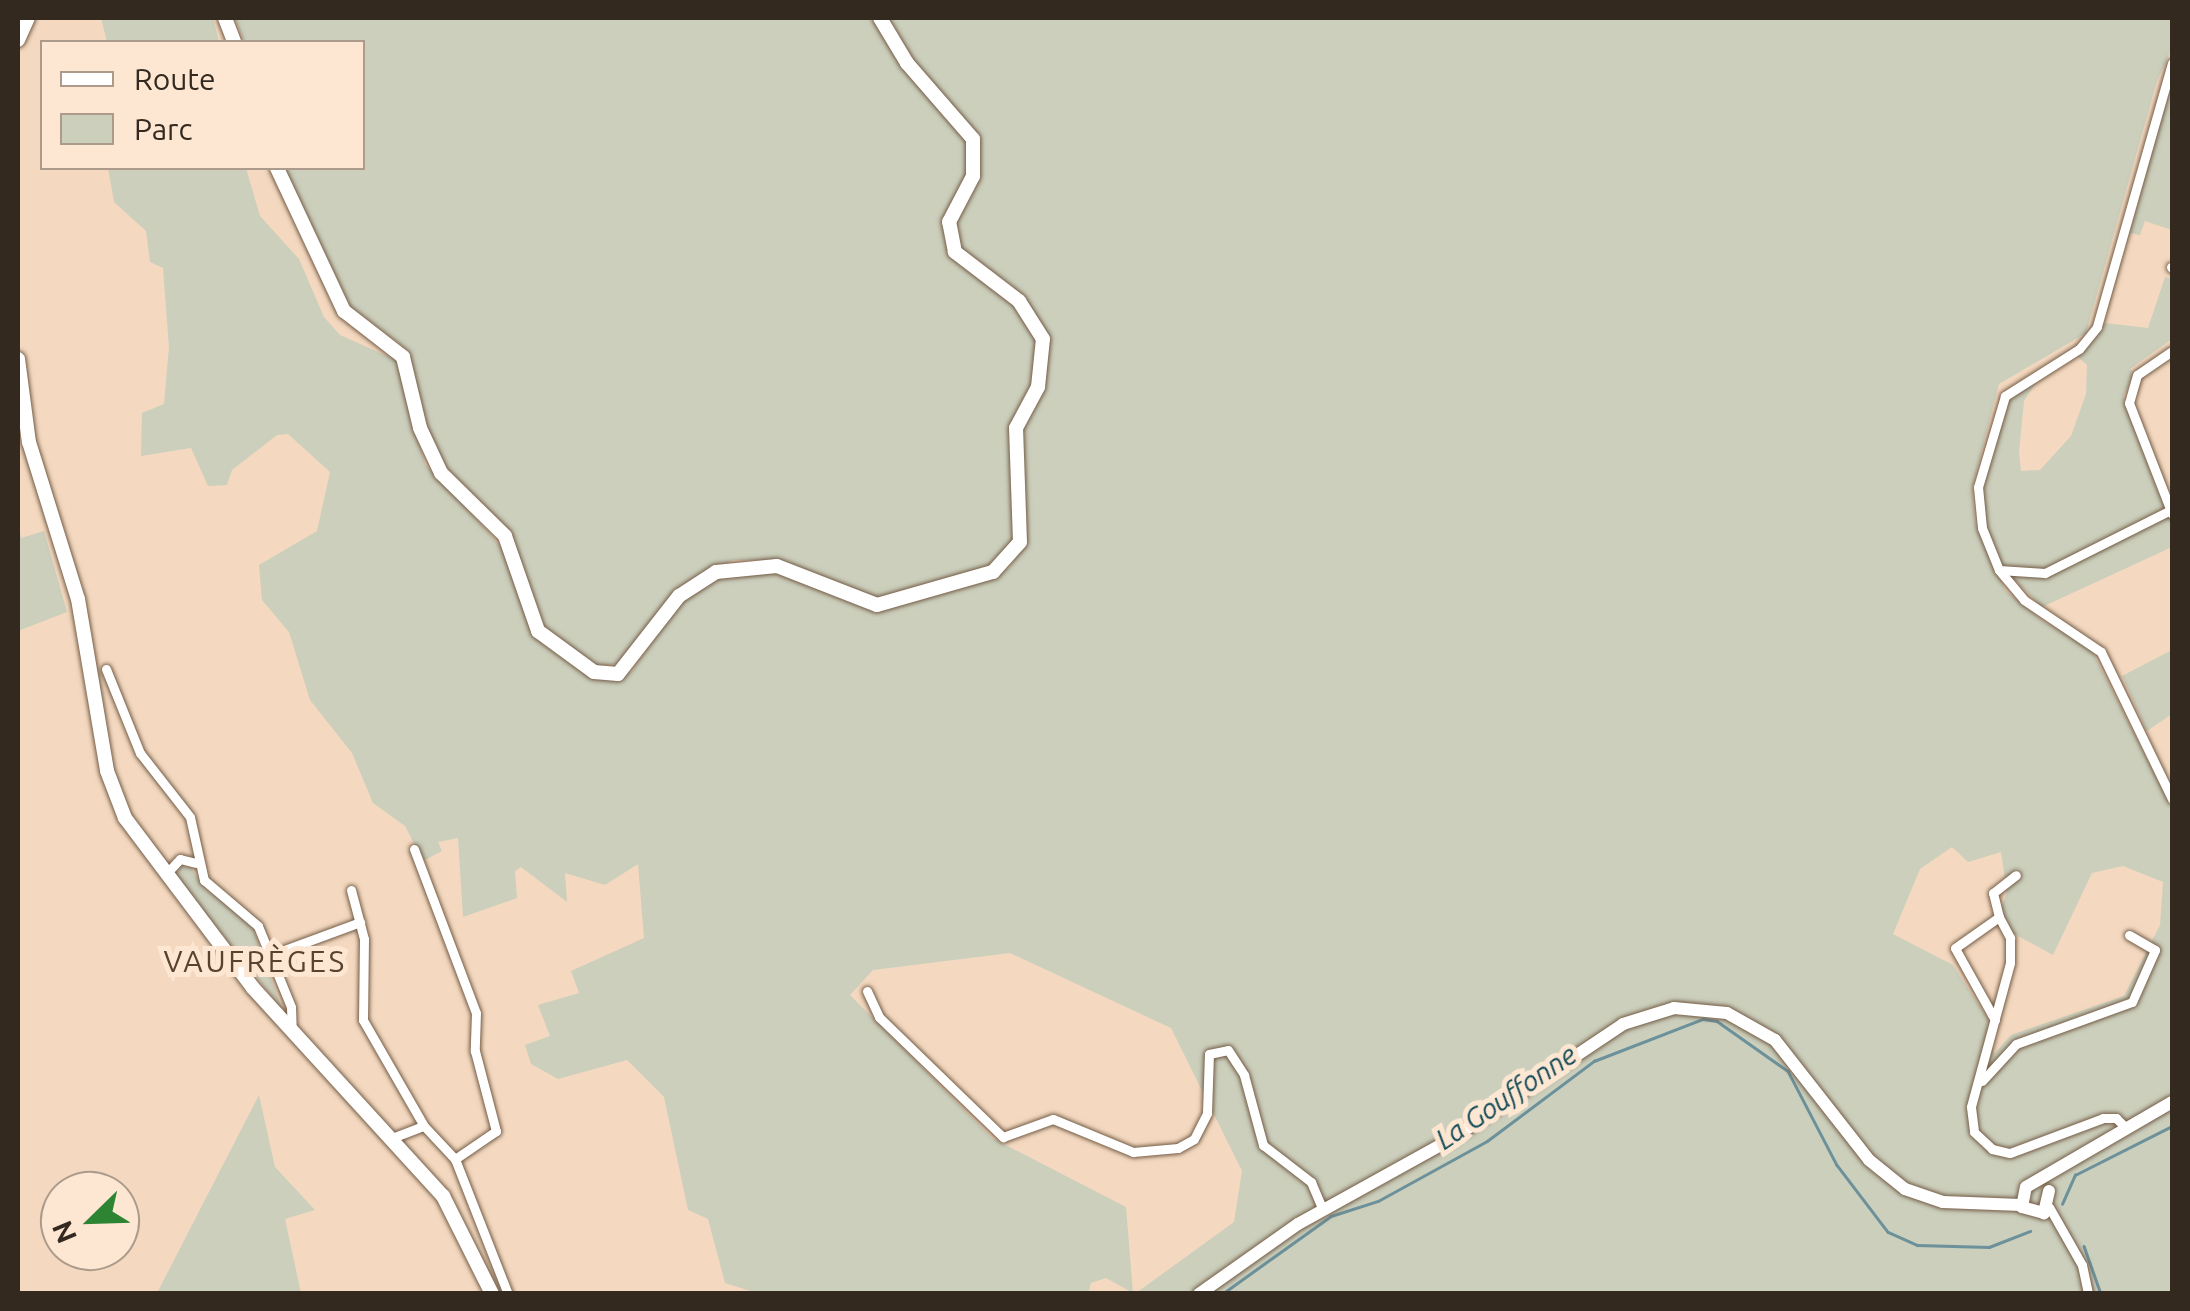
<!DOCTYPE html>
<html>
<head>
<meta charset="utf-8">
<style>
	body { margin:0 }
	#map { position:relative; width:2190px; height:1311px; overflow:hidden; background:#f4d9c0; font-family:Ubuntu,sans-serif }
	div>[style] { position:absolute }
	.green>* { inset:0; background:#cbcfbc }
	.stream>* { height:2.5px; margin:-1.25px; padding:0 1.25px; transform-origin:1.25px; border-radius:1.25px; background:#6c919a }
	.roads { filter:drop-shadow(0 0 2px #745c46) drop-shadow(0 0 2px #745c46) }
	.street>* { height:9px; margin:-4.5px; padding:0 4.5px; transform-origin:4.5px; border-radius:4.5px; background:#fff }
	.secondary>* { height:12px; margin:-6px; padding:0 6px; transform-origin:6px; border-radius:6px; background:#fff }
	.primary>* { height:14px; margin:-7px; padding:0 7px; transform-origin:7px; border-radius:7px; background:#fff }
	span { translate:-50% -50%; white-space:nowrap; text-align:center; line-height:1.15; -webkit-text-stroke:10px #fde7d3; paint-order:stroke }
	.water-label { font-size:28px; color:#154c58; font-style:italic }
	.quarter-label { font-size:30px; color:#59432e; letter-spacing:2.5px }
	.frame { position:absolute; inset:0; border:20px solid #33291f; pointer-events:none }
	.legend { position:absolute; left:40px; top:40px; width:325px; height:130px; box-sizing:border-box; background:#fde7d3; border:2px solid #ac9b8b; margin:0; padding:12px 18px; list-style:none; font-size:30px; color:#33291f }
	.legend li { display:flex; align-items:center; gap:20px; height:50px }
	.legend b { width:50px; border:2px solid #ac9b8b }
	.north { position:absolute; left:40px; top:1171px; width:100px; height:100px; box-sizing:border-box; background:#fde7d3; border:2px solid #ac9b8b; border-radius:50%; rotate:247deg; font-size:28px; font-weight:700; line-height:40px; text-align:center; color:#33291f }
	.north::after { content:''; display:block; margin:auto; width:35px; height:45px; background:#2d8534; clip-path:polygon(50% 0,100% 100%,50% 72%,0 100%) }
</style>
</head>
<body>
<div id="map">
	<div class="green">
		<div style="clip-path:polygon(101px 18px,213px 18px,219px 42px,107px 42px)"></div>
		<div style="clip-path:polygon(235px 18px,872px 18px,901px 67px,967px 142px,966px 174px,942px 221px,949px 255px,1014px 306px,1036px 341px,1032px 385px,1009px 427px,1014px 539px,990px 566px,877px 598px,778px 560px,733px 560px,675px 591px,624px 663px,597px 666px,544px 626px,511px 532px,447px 469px,426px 427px,408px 350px,347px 304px,288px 176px,285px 168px,362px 168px,362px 42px,244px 42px)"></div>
		<div style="clip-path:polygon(evenodd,885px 18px,2172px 18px,2172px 48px,2157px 81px,2086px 333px,1999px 384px,1972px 488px,1975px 522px,2005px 590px,2044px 622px,2089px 645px,2172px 808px,2172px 1293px,1136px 1293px,1234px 1222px,1242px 1171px,1171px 1028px,1010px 953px,873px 970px,850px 995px,992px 1138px,1126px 1207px,1133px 1293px,1106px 1278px,1091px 1283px,1088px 1294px,760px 1294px,725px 1283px,708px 1219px,688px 1210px,664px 1097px,627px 1060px,558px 1079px,531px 1064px,525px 1045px,550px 1036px,538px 1005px,579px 993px,571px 971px,644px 938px,638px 864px,605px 885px,565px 873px,567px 902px,521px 867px,515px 871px,517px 898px,463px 917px,458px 838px,438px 842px,442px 851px,423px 861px,405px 826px,373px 803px,352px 753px,310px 700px,289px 632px,262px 600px,259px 565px,317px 531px,330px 472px,288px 434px,277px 435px,232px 470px,227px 485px,208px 486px,191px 448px,141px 456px,142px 413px,164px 404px,169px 347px,163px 268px,150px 262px,146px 231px,114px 202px,108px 168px,246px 168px,260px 216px,299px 259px,324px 317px,340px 335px,396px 360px,425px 464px,505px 551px,534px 634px,592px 677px,617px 679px,631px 672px,683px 599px,718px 577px,758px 569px,792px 576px,877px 610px,995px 577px,1010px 567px,1025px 543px,1021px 429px,1043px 389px,1048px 338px,1022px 297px,959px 249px,954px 224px,977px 178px,978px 138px,910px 60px,885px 18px,1952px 847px,1968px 862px,2001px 852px,2007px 892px,1996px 924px,2053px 955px,2092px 873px,2123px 866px,2163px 882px,2160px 925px,2124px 996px,2011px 1035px,1994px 1054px,1988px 1019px,1953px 965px,1893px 934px,1920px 869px,1952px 847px)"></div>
		<div style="clip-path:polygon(2172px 71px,2172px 230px,2145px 221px,2140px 235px,2130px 233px)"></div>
		<div style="clip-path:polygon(2165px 277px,2172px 279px,2172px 339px,2130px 369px,2134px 373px,2123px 397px,2172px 525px,2172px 547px,2042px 607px,2000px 565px,1986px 530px,1981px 496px,2006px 403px,2039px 378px,2024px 401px,2019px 452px,2021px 471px,2040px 470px,2071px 436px,2086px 394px,2087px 365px,2078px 357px,2105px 323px,2148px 328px)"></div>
		<div style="clip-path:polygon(18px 517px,21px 538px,44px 531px,67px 612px,18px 631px)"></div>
		<div style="clip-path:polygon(2172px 650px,2172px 714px,2147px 731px,2122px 676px)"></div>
		<div style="clip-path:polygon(180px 866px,191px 868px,205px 889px,251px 923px,282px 1009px,176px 876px)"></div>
		<div style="clip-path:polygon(259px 1095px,275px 1167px,315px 1210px,285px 1219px,301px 1293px,157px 1293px)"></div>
	</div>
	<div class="stream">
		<div style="left:2062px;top:1204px;width:32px;rotate:-66deg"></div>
		<div style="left:2075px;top:1175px;width:109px;rotate:-26.8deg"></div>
		<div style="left:2084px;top:1246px;width:51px;rotate:70.5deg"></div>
		<div style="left:1222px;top:1294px;width:134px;rotate:-35.6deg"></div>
		<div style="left:1331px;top:1216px;width:49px;rotate:-17.7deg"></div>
		<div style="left:1378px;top:1201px;width:124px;rotate:-28.8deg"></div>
		<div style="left:1487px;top:1141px;width:134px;rotate:-36.8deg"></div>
		<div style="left:1594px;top:1061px;width:117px;rotate:-21.1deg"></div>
		<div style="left:1703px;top:1019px;width:14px;rotate:8deg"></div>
		<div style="left:1717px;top:1021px;width:87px;rotate:35.2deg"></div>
		<div style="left:1788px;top:1071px;width:106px;rotate:62.5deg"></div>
		<div style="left:1837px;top:1165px;width:84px;rotate:52.7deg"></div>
		<div style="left:1888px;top:1232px;width:32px;rotate:24deg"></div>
		<div style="left:1917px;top:1245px;width:72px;rotate:1.6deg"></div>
		<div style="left:1989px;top:1247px;width:44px;rotate:-21.3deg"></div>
	</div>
	<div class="roads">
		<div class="street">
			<div style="left:2172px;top:63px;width:274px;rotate:105.9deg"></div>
			<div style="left:2097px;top:327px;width:28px;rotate:129deg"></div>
			<div style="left:2079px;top:349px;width:88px;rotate:147.6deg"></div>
			<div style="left:2005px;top:396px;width:95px;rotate:106.5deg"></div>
			<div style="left:1978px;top:487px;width:41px;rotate:84.4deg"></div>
			<div style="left:1982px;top:528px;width:45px;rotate:68deg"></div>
			<div style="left:1999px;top:570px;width:39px;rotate:50deg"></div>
			<div style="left:2024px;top:600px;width:93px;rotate:34deg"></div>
			<div style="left:2101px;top:652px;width:163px;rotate:64.2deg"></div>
			<div style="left:2171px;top:267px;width:1px;rotate:45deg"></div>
			<div style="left:2172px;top:351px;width:42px;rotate:145.6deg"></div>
			<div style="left:2137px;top:375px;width:29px;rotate:106deg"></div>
			<div style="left:2129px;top:403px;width:119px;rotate:68.8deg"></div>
			<div style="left:1999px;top:570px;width:46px;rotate:3.7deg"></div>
			<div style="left:2045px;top:573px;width:141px;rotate:-26.6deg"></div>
			<div style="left:106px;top:669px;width:91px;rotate:68deg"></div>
			<div style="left:140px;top:753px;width:81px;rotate:52deg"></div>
			<div style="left:190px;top:817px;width:65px;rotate:77.5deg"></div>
			<div style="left:204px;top:880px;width:71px;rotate:40.4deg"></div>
			<div style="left:258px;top:926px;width:87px;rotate:67.8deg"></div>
			<div style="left:291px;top:1007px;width:25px;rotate:88deg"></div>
			<div style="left:414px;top:849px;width:175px;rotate:69.3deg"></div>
			<div style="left:476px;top:1013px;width:38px;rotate:92deg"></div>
			<div style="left:475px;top:1051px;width:83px;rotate:75.3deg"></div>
			<div style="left:496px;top:1131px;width:50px;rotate:145.7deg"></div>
			<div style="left:165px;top:875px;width:22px;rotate:-47deg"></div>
			<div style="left:180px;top:859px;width:16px;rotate:14deg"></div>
			<div style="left:351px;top:890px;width:51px;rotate:75.1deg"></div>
			<div style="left:364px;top:939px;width:81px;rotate:90.7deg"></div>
			<div style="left:363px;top:1020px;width:122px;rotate:60.1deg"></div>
			<div style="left:1999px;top:917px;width:24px;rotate:62deg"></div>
			<div style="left:2010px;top:938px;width:25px;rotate:90deg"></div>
			<div style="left:2010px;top:963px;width:149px;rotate:105.2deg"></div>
			<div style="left:1971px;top:1107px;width:25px;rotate:83deg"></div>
			<div style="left:1974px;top:1132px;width:25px;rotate:43deg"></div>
			<div style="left:1992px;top:1149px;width:18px;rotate:13deg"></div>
			<div style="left:2010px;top:1153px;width:99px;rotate:-20.6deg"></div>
			<div style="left:2103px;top:1118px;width:13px"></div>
			<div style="left:2116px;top:1118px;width:14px;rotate:45deg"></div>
			<div style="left:271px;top:955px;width:95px;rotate:-20.3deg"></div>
			<div style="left:867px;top:991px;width:29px;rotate:65deg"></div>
			<div style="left:879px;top:1017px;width:173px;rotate:44.1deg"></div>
			<div style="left:1003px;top:1137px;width:53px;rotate:-19.8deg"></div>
			<div style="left:1053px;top:1119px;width:87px;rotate:22.4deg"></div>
			<div style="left:1133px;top:1152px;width:45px;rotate:-5.1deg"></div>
			<div style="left:1178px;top:1148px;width:18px;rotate:-29deg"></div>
			<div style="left:1194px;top:1139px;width:29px;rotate:-63deg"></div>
			<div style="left:1207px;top:1113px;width:59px;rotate:-88.1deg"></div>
			<div style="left:1209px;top:1054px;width:19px;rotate:-12deg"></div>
			<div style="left:1228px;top:1050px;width:30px;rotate:57deg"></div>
			<div style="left:1244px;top:1075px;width:73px;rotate:74.8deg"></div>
			<div style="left:1263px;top:1145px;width:61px;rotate:37.6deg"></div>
			<div style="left:1311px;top:1182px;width:28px;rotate:67deg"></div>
			<div style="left:1995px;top:1020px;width:82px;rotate:-119.1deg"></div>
			<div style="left:1955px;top:948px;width:54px;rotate:-35.2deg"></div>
			<div style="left:1999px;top:917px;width:25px;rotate:-104deg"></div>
			<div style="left:1993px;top:893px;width:29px;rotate:-38deg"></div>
			<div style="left:1982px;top:1081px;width:50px;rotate:-47.4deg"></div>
			<div style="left:2016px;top:1044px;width:123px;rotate:-19.9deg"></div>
			<div style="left:2132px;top:1002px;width:57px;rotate:-66.1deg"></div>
			<div style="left:2155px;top:950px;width:30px;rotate:-150deg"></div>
			<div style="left:392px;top:1138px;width:34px;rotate:-21deg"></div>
			<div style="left:424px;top:1126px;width:45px;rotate:46.8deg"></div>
			<div style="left:455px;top:1159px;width:145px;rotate:68.6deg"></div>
			<div style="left:2049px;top:1207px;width:67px;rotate:60.4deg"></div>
			<div style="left:2082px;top:1265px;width:30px;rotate:78deg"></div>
		</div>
		<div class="secondary">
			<div style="left:2049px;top:1191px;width:23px;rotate:103deg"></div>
			<div style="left:2044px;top:1213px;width:23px;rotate:-165deg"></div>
			<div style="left:2022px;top:1207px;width:20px;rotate:-79deg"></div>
			<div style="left:2026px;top:1187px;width:169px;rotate:-30.2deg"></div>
			<div style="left:1199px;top:1294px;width:121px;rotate:-35.3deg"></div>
			<div style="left:1298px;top:1224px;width:177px;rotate:-29deg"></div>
			<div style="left:1453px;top:1138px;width:205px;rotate:-33.8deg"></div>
			<div style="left:1623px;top:1024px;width:53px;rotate:-17.4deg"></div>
			<div style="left:1674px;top:1008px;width:53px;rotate:5.4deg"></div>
			<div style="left:1727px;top:1013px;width:55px;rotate:29.4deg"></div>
			<div style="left:1775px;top:1040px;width:152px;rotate:51.9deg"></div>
			<div style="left:1869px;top:1160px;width:46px;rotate:38.9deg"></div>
			<div style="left:1905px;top:1189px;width:40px;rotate:18.9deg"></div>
			<div style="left:1943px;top:1202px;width:78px;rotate:2.2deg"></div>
		</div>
		<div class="primary">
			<div style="left:225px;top:18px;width:26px;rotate:69deg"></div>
			<div style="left:18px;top:40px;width:24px;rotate:-66deg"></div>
			<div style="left:277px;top:168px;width:158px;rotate:64.9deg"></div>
			<div style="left:344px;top:311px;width:75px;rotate:37.9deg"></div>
			<div style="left:403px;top:357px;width:73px;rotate:76.5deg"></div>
			<div style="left:420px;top:428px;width:50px;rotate:65deg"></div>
			<div style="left:441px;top:473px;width:90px;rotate:44.5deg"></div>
			<div style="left:505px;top:536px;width:101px;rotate:70.8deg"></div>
			<div style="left:538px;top:631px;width:69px;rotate:36.2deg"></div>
			<div style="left:594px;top:672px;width:24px;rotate:5deg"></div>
			<div style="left:618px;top:674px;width:99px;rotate:-52deg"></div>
			<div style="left:679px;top:596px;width:44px;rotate:-33deg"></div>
			<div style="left:716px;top:572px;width:61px;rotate:-5.6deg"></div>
			<div style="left:777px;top:566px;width:107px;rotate:21.3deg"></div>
			<div style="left:877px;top:605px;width:121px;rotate:-15.9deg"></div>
			<div style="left:993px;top:572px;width:40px;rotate:-48deg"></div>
			<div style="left:1020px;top:542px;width:114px;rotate:-92deg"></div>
			<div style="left:1016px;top:428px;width:47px;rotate:-61.8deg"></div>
			<div style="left:1038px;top:387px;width:48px;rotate:-84.1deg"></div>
			<div style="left:1043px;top:339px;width:45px;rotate:-122.3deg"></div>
			<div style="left:1019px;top:301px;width:81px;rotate:-142.6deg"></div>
			<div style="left:955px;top:252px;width:31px;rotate:-101deg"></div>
			<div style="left:949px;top:222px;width:52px;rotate:-62.4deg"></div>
			<div style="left:973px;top:176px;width:37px;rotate:-90deg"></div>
			<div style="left:973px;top:139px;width:101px;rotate:-131deg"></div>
			<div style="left:907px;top:63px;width:52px;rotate:-121deg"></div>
			<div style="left:18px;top:359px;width:84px;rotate:82.5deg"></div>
			<div style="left:29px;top:442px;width:164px;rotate:72.7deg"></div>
			<div style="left:78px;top:599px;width:174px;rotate:80.4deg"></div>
			<div style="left:107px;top:771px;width:50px;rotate:69deg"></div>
			<div style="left:125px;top:818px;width:213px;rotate:53deg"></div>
			<div style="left:253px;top:988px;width:282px;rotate:47.6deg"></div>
			<div style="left:443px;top:1196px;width:110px;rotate:63.4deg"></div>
		</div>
	</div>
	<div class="water-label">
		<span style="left:1506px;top:1097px;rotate:-34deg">La Gouffonne</span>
	</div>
	<div class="quarter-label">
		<span style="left:255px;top:961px">VAUFRÈGES</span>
	</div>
	<div class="frame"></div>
	<ul class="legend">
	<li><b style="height:12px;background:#fff"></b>Route</li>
	<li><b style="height:28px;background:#cbcfbc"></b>Parc</li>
	</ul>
	<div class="north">N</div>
</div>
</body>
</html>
